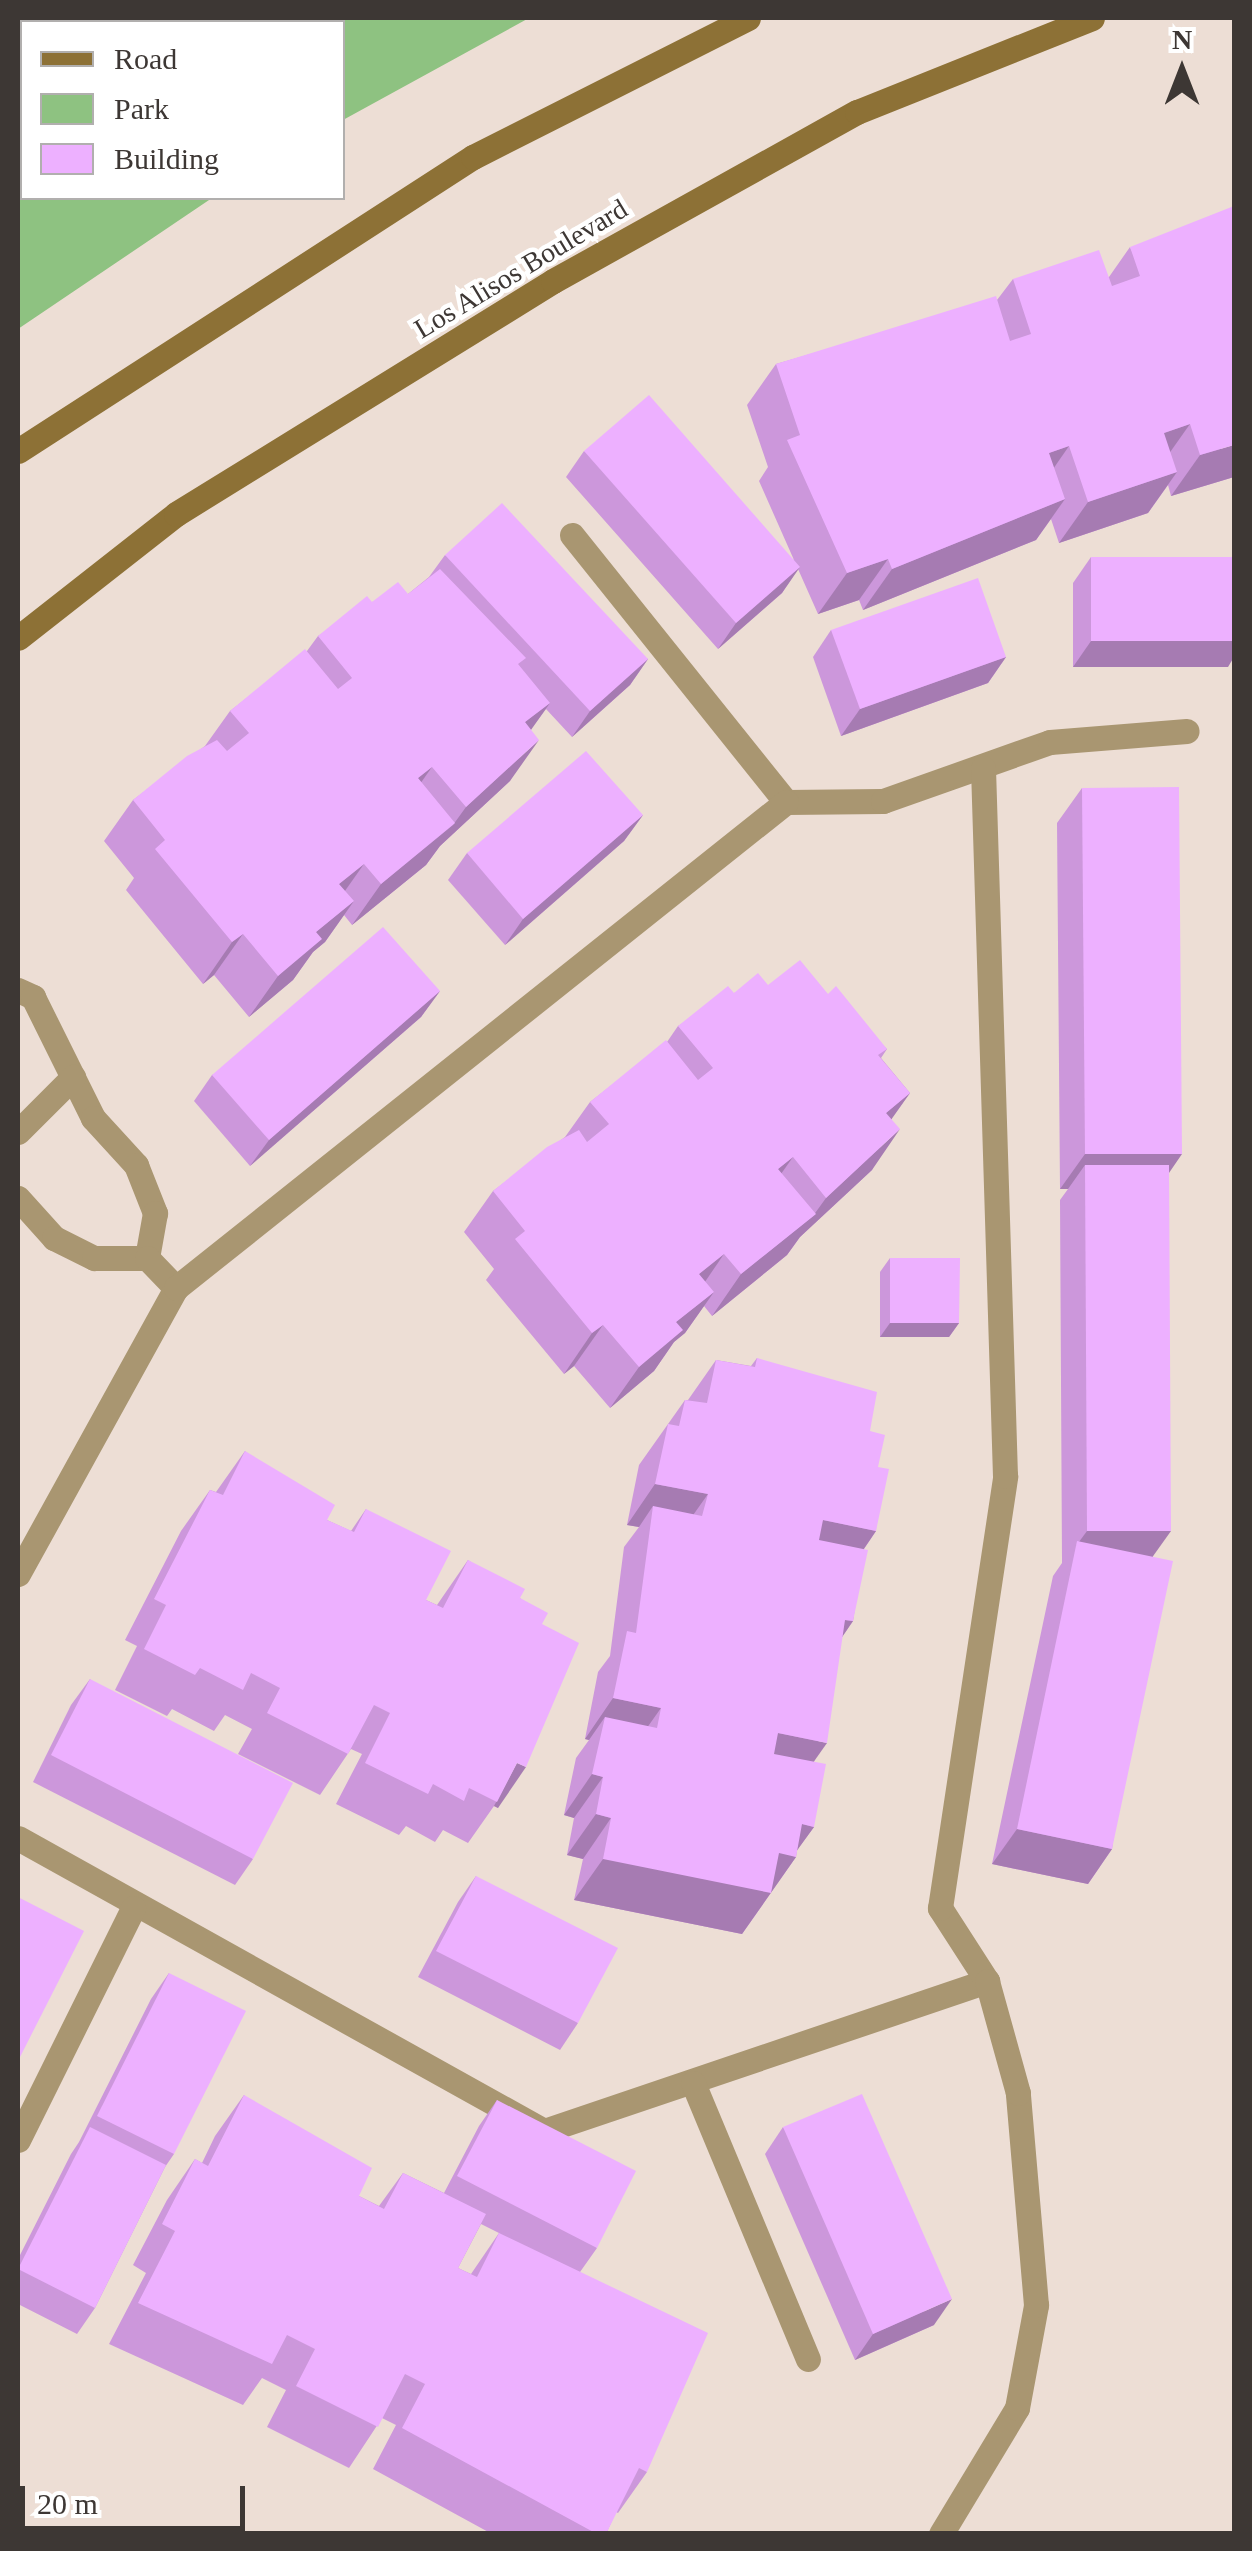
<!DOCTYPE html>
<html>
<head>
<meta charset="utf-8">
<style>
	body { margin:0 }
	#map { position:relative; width:1252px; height:2551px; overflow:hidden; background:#edded5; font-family:Georgia,serif }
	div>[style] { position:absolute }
	.green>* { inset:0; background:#8ec281 }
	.lane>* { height:25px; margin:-12.5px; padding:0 12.5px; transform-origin:12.5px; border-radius:12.5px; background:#a99671 }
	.secondary>* { height:25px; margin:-12.5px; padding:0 12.5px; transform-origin:12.5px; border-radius:12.5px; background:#8d7136 }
	.wall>* { inset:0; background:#cc97db }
	.shaded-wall>* { inset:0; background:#a67bb2 }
	.building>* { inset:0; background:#edb0ff }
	span { translate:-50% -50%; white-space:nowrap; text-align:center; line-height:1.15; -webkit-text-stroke:9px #fff; paint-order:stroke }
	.street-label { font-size:28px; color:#3d3734 }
	.frame { position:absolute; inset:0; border:20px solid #3d3734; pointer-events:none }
	.legend { position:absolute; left:20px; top:20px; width:325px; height:180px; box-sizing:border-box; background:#fff; border:2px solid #b1afae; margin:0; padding:12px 18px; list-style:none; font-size:30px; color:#3d3734 }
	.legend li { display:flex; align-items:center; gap:20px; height:50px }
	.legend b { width:50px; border:2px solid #b1afae }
	.north { position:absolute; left:1132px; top:20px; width:100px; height:100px; -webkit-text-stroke:8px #fff; paint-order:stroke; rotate:0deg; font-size:28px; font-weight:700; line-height:40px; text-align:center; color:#3d3734 }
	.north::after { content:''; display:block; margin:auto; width:35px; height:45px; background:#3d3734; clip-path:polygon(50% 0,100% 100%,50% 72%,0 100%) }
	.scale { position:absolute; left:20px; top:2486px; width:225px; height:45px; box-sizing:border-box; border:5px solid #3d3734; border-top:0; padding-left:12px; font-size:30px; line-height:35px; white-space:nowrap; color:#3d3734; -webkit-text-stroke:8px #fff; paint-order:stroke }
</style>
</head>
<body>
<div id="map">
	<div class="green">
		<div style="clip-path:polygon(18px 18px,529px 18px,343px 120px,342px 22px,22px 22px,22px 198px,212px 198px,18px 329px)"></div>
	</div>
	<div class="lane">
		<div style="left:572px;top:535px;width:342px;rotate:51.3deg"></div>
		<div style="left:786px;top:802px;width:97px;rotate:-0.6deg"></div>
		<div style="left:883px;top:801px;width:177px;rotate:-19.5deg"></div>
		<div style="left:1050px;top:742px;width:137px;rotate:-4.6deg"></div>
		<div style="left:18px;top:990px;width:17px;rotate:25deg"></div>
		<div style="left:33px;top:997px;width:135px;rotate:63.6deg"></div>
		<div style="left:93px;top:1118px;width:64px;rotate:47.5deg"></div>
		<div style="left:136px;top:1165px;width:52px;rotate:68.4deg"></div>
		<div style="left:155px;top:1213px;width:46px;rotate:100.1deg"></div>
		<div style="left:18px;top:1132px;width:78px;rotate:-45deg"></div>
		<div style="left:18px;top:1198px;width:54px;rotate:48deg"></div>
		<div style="left:54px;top:1238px;width:45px;rotate:26.6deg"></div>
		<div style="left:94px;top:1258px;width:53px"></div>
		<div style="left:147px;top:1258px;width:42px;rotate:46deg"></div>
		<div style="left:18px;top:1574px;width:327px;rotate:-61.1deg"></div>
		<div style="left:176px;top:1288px;width:780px;rotate:-38.55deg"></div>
		<div style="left:18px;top:1838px;width:602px;rotate:29.12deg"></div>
		<div style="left:544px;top:2131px;width:468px;rotate:-18.7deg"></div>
		<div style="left:987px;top:1981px;width:87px;rotate:-122.8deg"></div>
		<div style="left:940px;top:1908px;width:437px;rotate:-81.4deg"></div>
		<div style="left:1005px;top:1476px;width:708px;rotate:-91.78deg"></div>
		<div style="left:693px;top:2083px;width:299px;rotate:67.4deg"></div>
		<div style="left:18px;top:2140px;width:259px;rotate:-63.6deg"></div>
		<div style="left:941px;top:2534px;width:147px;rotate:-58.9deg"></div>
		<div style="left:1017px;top:2408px;width:105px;rotate:-79.5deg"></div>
		<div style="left:1036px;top:2305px;width:213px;rotate:-94.9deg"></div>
		<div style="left:1018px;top:2093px;width:116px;rotate:-105.5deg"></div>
	</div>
	<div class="secondary">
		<div style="left:18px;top:451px;width:542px;rotate:-32.87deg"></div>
		<div style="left:473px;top:157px;width:308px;rotate:-26.8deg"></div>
		<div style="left:18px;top:638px;width:201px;rotate:-38.1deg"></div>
		<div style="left:176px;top:514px;width:443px;rotate:-31.7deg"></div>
		<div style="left:553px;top:281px;width:348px;rotate:-29.1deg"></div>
		<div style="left:857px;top:112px;width:253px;rotate:-21.8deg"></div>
	</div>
	<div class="wall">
		<div style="clip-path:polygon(1130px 247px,1234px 477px,1171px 496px,1168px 485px,1148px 513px,1059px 543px,1051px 519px,1036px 540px,863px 610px,859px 600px,818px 614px,798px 569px,782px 593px,718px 649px,566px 477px,584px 451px,794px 560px,759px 481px,768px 467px,747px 405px,776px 364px,997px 300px,1013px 279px,1109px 277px)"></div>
		<div style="clip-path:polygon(445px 555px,648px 659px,630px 685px,572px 737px,546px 709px,531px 729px,510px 781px,440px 846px,426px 865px,352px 925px,344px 915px,325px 942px,313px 952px,293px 980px,249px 1017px,214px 975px,203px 984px,126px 890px,134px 878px,104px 841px,133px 800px,205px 746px,230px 711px,307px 651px,318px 636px,372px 602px,408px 594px,429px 577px)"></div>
		<div style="clip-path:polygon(1091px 557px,1228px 667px,1073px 667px,1073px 583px)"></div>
		<div style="clip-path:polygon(831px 630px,1006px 657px,988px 683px,841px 736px,813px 657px)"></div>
		<div style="clip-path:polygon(1082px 788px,1169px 1173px,1153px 1557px,1112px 1849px,1088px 1884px,992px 1864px,1053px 1576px,1062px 1563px,1060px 1200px,1068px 1189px,1060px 1189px,1057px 823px)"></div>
		<div style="clip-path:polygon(643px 815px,624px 841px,505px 945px,448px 880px,467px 853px)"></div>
		<div style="clip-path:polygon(768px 985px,828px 994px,887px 1049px,881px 1058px,910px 1093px,891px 1119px,872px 1170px,800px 1237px,787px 1255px,712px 1316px,704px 1306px,685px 1333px,674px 1342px,654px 1371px,610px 1408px,574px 1366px,564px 1374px,486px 1280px,494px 1269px,464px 1232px,493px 1191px,565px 1137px,590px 1102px,667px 1042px,678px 1026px,734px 993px)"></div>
		<div style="clip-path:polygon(440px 991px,421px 1017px,250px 1166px,194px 1101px,212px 1075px)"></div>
		<div style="clip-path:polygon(890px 1258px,959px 1323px,949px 1337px,880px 1337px,880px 1272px)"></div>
		<div style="clip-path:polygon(757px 1358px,870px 1431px,878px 1467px,876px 1531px,864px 1549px,853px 1621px,842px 1637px,814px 1762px,814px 1827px,797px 1850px,796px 1857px,742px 1934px,574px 1900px,583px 1859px,567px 1855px,574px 1818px,564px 1815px,576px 1758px,589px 1740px,585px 1739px,598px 1672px,610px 1656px,624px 1547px,639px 1527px,627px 1525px,639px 1465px,685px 1400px,688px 1400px,716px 1360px,751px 1366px)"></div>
		<div style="clip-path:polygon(245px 1451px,327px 1520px,351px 1531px,366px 1509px,426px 1600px,437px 1605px,468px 1560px,520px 1598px,542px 1624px,498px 1808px,494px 1806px,468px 1843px,443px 1830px,435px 1842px,406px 1826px,399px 1835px,336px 1804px,362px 1754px,351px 1749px,320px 1795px,238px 1754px,252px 1729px,225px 1715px,214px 1731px,172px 1709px,167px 1716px,115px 1690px,137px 1646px,125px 1640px,181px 1531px,210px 1490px,216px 1492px)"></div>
		<div style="clip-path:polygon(90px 1679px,253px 1859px,235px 1885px,33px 1782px,71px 1705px)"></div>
		<div style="clip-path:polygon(476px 1876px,578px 2023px,560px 2050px,418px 1977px,458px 1902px)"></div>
		<div style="clip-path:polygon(169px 1973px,174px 2154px,165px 2167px,95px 2308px,77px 2334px,18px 2304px,18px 2259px,71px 2154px,79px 2142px,151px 1999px)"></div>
		<div style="clip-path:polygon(evenodd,244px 2095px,359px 2196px,379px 2206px,403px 2173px,444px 2193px,479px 2126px,497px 2100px,597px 2248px,580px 2272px,647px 2472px,618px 2513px,616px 2512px,606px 2534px,492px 2534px,373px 2469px,396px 2425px,382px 2418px,349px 2468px,267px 2427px,286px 2390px,262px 2378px,243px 2405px,109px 2344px,146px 2273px,133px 2265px,167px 2200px,195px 2159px,202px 2163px,215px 2136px,244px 2095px,481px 2224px,499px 2233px,471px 2274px,458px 2268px,481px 2224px)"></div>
		<div style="clip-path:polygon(783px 2127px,934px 2325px,855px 2360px,765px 2154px)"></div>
	</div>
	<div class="shaded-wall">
		<div style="clip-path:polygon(1190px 424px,1161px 465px,1164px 433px)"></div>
		<div style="clip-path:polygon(1234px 445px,1234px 477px,1171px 496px,1200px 455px)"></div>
		<div style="clip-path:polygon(1069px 446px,1040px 488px,1049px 453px)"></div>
		<div style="clip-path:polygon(1177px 472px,1148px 513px,1059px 543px,1088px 502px)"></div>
		<div style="clip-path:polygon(1065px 499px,1036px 540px,863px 610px,892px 569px)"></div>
		<div style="clip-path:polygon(888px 559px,859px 600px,818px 614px,847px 573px)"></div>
		<div style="clip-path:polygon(800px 567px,782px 593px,718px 649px,736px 623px)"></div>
		<div style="clip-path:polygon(1091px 641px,1234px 641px,1234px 657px,1228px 667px,1073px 667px)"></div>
		<div style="clip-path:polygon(1006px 657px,988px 683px,841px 736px,860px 709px)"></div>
		<div style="clip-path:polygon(648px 659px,630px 685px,572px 737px,590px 711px)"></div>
		<div style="clip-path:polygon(550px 703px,521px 744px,525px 722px)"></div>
		<div style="clip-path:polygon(539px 740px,510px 781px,440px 846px,426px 865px,352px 925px,381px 884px,453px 825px,466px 807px)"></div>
		<div style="clip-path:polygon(432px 767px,403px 808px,418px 778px)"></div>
		<div style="clip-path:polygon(643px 815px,624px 841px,505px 945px,523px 919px)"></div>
		<div style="clip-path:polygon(364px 864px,335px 905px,339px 884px)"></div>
		<div style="clip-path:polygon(354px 901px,325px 942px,313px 952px,293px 980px,249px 1017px,278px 976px,316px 932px)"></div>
		<div style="clip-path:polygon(243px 934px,214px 975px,203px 984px,232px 942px)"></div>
		<div style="clip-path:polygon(440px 991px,421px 1017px,250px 1166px,269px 1140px)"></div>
		<div style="clip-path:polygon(910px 1093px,881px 1134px,886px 1113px)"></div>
		<div style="clip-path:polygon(900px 1129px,872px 1170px,800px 1237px,787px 1255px,712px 1316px,741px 1274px,813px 1216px,826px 1198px)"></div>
		<div style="clip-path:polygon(1085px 1154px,1182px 1154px,1158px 1189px,1085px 1165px,1068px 1189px,1060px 1189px)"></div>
		<div style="clip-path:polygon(793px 1157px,764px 1198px,778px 1169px)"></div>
		<div style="clip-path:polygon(724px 1254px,696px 1295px,699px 1274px)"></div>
		<div style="clip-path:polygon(714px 1292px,685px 1333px,674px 1342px,654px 1371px,610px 1408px,639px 1367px,676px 1322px)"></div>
		<div style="clip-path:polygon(890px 1323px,959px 1323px,949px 1337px,880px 1337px)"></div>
		<div style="clip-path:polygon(603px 1325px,574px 1366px,564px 1374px,592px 1333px)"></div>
		<div style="clip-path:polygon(655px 1484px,708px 1494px,679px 1535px,653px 1506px,639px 1527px,627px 1525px)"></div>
		<div style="clip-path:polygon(823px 1520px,876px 1531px,848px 1572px,794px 1561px)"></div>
		<div style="clip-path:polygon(1087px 1531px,1171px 1531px,1146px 1566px,1076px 1546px)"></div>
		<div style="clip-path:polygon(845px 1620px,853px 1621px,825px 1662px)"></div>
		<div style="clip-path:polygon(613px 1698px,661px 1708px,632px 1749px,605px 1717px,589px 1740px,585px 1739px)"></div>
		<div style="clip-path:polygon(778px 1733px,827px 1743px,798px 1784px,749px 1774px)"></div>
		<div style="clip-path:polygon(517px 1763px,526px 1767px,498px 1808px,494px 1806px)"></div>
		<div style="clip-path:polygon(592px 1774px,603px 1777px,574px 1818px,564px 1815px)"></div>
		<div style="clip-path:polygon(596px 1814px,611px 1818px,583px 1859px,567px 1855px)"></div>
		<div style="clip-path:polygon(802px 1824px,814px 1827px,793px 1856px,796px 1857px,742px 1934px,574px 1900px,603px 1859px,779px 1853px)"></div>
		<div style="clip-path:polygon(1017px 1829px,1112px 1849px,1088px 1884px,992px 1864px)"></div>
		<div style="clip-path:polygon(952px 2299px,934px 2325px,855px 2360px,873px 2334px)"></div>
	</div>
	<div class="building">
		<div style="clip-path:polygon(1234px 206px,1234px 445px,1200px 455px,1190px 424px,1164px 433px,1177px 472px,1088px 502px,1069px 446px,1049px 453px,1065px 499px,892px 569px,888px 559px,847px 573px,787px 440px,800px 435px,776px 364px,996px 296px,1010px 341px,1031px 334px,1013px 279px,1099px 250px,1112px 286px,1140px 276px,1130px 247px)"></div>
		<div style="clip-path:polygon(649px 395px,800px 567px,736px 623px,584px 451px)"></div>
		<div style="clip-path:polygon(502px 503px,648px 659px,590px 711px,445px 555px)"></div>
		<div style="clip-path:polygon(1091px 557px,1234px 557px,1234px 641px,1091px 641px)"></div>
		<div style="clip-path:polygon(440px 569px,526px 658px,518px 664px,550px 703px,525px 722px,539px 740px,466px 807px,432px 767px,418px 778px,455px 823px,381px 884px,364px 864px,339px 884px,354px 901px,316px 932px,322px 939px,278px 976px,243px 934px,232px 942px,155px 849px,165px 840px,133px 800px,187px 756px,217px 740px,227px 751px,249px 733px,230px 711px,305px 649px,338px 689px,352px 678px,318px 636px,367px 596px,372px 602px,398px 582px,408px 594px)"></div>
		<div style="clip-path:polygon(978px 578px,1006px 657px,860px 709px,831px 630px)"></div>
		<div style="clip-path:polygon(586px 751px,643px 815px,523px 919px,467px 853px)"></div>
		<div style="clip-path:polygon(1179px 787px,1182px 1154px,1085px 1154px,1082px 788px)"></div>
		<div style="clip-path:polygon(383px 927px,440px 991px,269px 1140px,212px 1075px)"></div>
		<div style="clip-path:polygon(800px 960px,828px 994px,836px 986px,887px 1049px,878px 1055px,910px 1093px,886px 1113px,900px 1129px,826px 1198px,793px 1157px,778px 1169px,816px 1214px,741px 1274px,724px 1254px,699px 1274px,714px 1292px,676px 1322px,683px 1330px,639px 1367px,603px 1325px,592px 1333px,515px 1239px,525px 1231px,493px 1191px,547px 1147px,579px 1130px,587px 1142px,609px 1124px,590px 1102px,666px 1040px,698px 1080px,713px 1068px,678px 1026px,728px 986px,734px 993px,758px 973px,768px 985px)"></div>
		<div style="clip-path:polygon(1085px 1165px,1169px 1165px,1171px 1531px,1087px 1531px)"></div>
		<div style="clip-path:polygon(890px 1258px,960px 1258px,959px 1323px,890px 1323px)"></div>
		<div style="clip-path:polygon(757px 1358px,877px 1392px,870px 1431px,885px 1435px,878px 1467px,889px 1469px,876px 1531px,823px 1520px,819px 1540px,868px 1550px,853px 1621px,845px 1620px,827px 1743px,778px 1733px,774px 1754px,826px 1764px,814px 1827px,802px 1824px,796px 1857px,779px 1853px,771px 1893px,603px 1859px,611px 1818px,596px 1814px,603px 1777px,592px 1774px,605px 1717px,657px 1728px,661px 1708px,613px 1698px,627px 1631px,636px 1633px,653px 1506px,702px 1516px,708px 1494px,655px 1484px,668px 1424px,679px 1426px,685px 1400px,707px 1403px,716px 1360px,755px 1367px)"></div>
		<div style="clip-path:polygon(245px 1451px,335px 1505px,327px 1520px,354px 1532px,366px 1509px,451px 1551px,426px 1600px,443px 1608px,468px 1560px,525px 1589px,520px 1598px,548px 1613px,542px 1624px,579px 1643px,526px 1767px,517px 1763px,497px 1802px,469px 1788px,464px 1801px,433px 1784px,428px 1794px,365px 1763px,390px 1713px,374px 1705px,348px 1754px,267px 1713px,280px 1688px,251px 1673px,243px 1690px,200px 1668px,195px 1675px,144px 1649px,166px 1605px,154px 1599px,210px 1490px,223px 1495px)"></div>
		<div style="clip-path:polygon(1077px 1541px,1173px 1561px,1112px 1849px,1017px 1829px)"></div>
		<div style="clip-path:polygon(90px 1679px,293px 1783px,253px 1859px,51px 1755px)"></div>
		<div style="clip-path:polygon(476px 1876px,618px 1948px,578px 2023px,436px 1951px)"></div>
		<div style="clip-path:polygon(18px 1897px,84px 1931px,18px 2061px)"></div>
		<div style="clip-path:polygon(169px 1973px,246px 2011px,174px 2154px,97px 2116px)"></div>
		<div style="clip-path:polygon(862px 2094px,952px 2299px,873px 2334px,783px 2127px)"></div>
		<div style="clip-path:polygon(244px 2095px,372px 2168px,359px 2196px,384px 2209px,403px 2173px,486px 2214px,458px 2268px,477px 2277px,499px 2233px,708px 2333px,647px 2472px,639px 2468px,606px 2534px,597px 2534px,402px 2428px,425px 2384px,405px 2374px,378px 2427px,296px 2386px,315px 2349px,287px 2335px,272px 2364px,138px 2303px,175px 2231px,162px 2224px,195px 2159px,208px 2166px)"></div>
		<div style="clip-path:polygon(497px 2100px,636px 2171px,597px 2248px,457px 2176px)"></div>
		<div style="clip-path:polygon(90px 2127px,166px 2165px,95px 2308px,18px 2269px)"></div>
	</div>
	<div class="street-label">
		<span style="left:521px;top:269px;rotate:-31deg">Los Alisos Boulevard</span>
	</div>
	<div class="frame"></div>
	<ul class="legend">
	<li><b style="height:12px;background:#8d7136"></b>Road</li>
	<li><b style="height:28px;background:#8ec281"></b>Park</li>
	<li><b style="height:28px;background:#edb0ff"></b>Building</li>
	</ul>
	<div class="north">N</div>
	<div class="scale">20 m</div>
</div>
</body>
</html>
